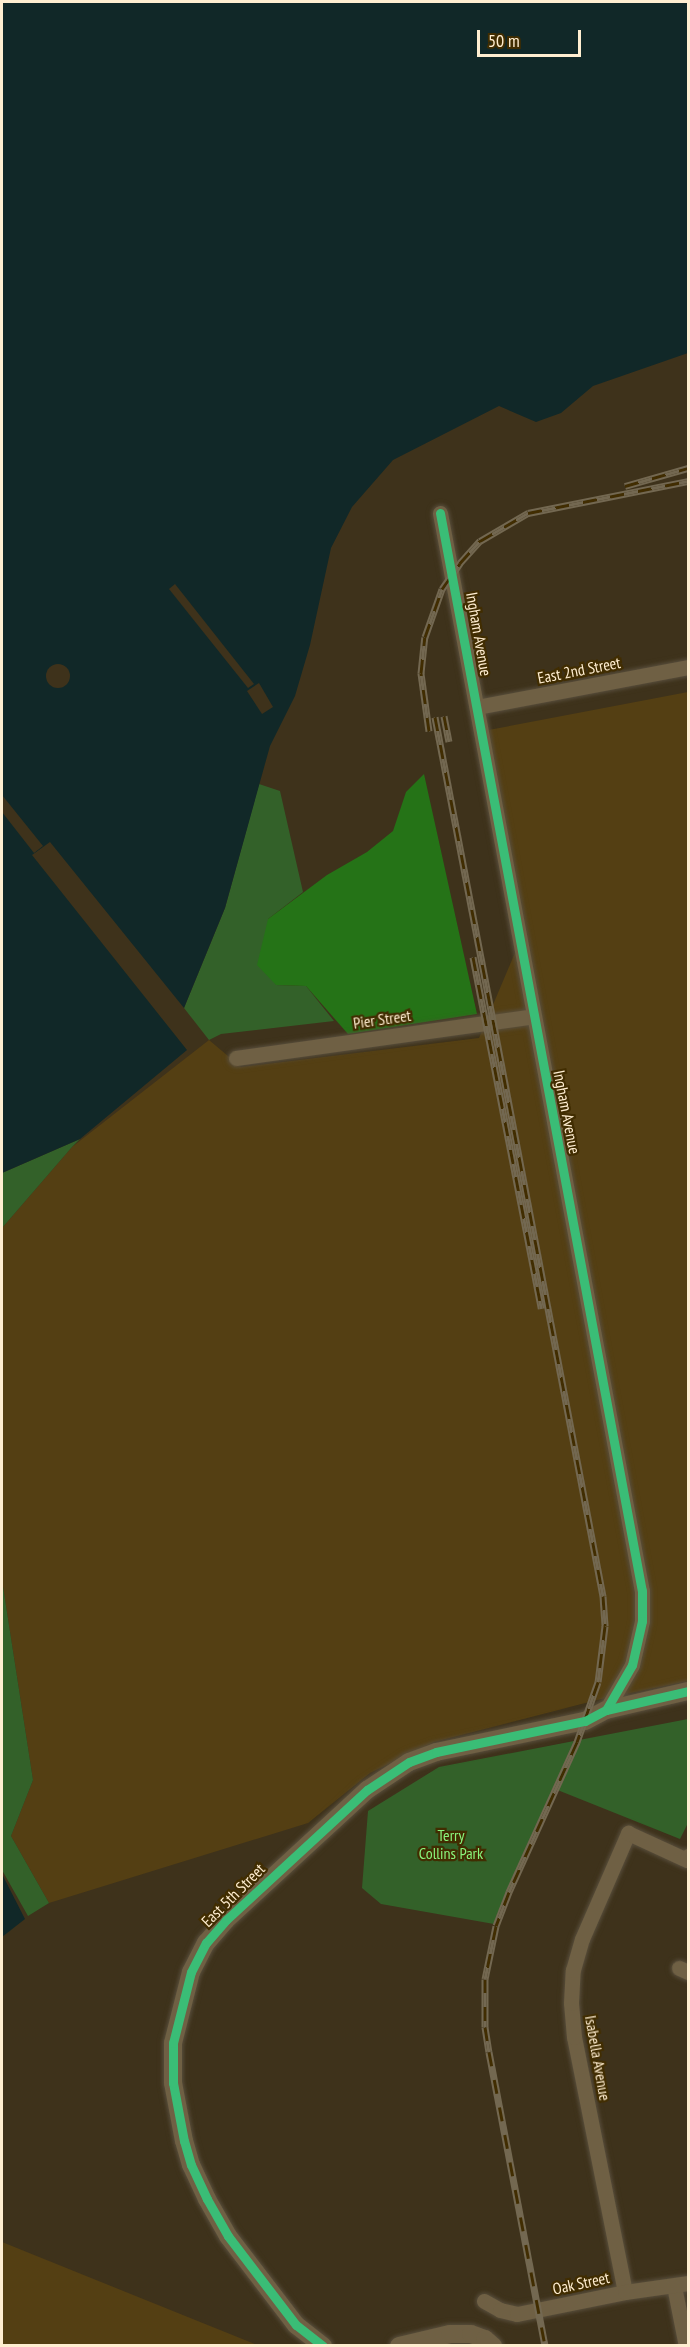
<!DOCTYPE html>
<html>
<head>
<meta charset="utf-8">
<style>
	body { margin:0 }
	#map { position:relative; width:690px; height:2347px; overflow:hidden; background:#3e321b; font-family:"PT Sans Narrow",sans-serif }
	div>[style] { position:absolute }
	.built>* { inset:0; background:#543f13 }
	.green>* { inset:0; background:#336129 }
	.forest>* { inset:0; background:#257317 }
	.water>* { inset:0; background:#112828 }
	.pier>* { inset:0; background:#3e321b }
	.round { border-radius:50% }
	.roads { filter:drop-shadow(0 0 2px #584e3c) drop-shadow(0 0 2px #584e3c) }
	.minor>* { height:15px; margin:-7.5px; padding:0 7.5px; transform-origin:7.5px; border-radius:7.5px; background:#6f6044 }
	.tertiary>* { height:18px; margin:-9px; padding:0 9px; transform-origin:9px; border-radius:9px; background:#6f6044 }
	.rail>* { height:7px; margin-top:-3.5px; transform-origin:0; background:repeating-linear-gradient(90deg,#412d01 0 14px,#736851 0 28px); box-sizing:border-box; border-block:2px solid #736851 }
	.cycleway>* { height:9px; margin:-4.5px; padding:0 4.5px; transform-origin:4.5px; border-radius:4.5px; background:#3abd76 }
	span { translate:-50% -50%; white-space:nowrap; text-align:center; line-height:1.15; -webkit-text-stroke:4.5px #412d01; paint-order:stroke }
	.street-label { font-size:16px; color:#ffeed1 }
	.park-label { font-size:16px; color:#89f67c }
	.frame { position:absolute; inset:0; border:3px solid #ffeed1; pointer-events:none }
	.scale { position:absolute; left:477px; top:30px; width:104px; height:27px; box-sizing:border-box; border:3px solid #ffeed1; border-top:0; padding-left:8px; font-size:18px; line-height:21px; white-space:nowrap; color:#ffeed1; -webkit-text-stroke:4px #412d01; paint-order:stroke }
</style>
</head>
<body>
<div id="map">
	<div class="built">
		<div style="clip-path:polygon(688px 692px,688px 1681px,597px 1700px,434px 1742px,370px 1773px,308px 1823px,49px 1903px,11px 1836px,33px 1780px,2px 1580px,2px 1228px,72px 1147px,209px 1040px,241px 1067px,479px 1038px,517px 948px,478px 732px)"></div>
		<div style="clip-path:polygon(2px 2242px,257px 2345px,2px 2345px)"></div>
	</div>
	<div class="green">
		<div style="clip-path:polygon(259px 784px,280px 791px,303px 892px,268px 919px,276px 985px,306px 986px,334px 1021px,221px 1034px,209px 1040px,184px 1008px,225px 908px)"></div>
		<div style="clip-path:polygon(80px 1139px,72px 1147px,2px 1228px,2px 1173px)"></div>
		<div style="clip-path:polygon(2px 1580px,33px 1780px,11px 1836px,49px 1903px,28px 1916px,2px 1870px)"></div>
		<div style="clip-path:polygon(688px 1719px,688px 1823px,680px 1839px,555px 1789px,543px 1812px,494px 1924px,381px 1904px,362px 1888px,368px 1811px,439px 1767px)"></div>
	</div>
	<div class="forest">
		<div style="clip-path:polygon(424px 774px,477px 1014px,348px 1034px,306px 986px,276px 985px,257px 965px,268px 919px,327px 875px,367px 852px,393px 831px,406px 792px)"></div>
	</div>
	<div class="water">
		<div style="clip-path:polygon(2px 2px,688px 2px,688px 353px,593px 386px,561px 413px,536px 422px,499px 406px,393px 460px,352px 507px,331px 548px,310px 645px,295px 696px,270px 746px,225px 908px,184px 1008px,50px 842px,32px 855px,187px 1050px,80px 1139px,2px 1173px)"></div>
		<div style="clip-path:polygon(2px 1874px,25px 1919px,2px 1937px)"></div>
	</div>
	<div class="pier">
		<div style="clip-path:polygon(175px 584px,254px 684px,248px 688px,169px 589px)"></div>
		<div class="round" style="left:46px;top:664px;width:24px;height:24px"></div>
		<div style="clip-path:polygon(259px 683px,273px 707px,262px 714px,247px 691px)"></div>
		<div style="clip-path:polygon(2px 795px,43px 846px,34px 853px,2px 812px)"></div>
	</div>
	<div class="roads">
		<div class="minor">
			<div style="left:440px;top:513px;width:1097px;rotate:79.39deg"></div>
			<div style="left:642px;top:1591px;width:30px;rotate:90deg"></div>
			<div style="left:642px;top:1621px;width:45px;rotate:102.8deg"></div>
			<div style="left:632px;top:1665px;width:52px;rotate:120deg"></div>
			<div style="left:477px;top:707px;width:215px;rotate:-10.7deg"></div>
			<div style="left:236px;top:1058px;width:300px;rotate:-8deg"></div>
			<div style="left:679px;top:1968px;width:10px;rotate:24deg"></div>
			<div style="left:674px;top:2286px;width:61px;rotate:78.7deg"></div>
			<div style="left:625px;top:2292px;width:260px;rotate:-101.3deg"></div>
			<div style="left:574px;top:2037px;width:34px;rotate:-95deg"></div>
			<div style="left:571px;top:2003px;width:33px;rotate:-87deg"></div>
			<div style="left:573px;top:1970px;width:32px;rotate:-74deg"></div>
			<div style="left:582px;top:1939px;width:116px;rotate:-66.5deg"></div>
			<div style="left:628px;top:1833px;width:65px;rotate:24.6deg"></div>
			<div style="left:687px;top:1860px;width:4px;rotate:-76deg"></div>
			<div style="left:484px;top:2301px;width:18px;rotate:29deg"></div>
			<div style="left:500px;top:2310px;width:17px;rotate:13deg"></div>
			<div style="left:517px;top:2314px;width:110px;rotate:-11.5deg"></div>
			<div style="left:625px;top:2292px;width:64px;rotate:-8.1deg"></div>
		</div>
		<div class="tertiary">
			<div style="left:323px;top:2346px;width:34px;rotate:-142deg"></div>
			<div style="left:296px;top:2325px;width:112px;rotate:-127.4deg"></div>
			<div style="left:228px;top:2236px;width:43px;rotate:-119.6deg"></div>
			<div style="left:207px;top:2199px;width:38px;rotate:-115deg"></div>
			<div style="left:191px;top:2165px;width:25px;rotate:-106deg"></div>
			<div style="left:184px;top:2141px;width:59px;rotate:-100.7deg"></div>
			<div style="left:173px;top:2083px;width:40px;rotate:-90deg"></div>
			<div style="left:173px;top:2043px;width:73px;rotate:-75.8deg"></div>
			<div style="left:191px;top:1972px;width:33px;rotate:-63deg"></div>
			<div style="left:206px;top:1943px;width:30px;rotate:-49deg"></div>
			<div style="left:226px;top:1920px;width:192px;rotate:-42.7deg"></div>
			<div style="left:367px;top:1790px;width:50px;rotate:-33.7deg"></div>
			<div style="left:409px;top:1762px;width:29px;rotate:-20deg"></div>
			<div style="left:436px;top:1752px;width:152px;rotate:-11.8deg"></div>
			<div style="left:585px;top:1721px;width:24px;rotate:-28deg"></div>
			<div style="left:606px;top:1710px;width:84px;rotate:-13deg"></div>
			<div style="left:399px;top:2346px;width:52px;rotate:-13.2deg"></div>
			<div style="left:450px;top:2334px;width:21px"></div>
			<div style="left:471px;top:2334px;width:15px;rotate:20deg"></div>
			<div style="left:485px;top:2339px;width:11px;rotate:41deg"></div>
		</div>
	</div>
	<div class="rail">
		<div style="left:625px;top:486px;width:66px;rotate:-15.9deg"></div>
		<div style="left:444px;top:716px;width:26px;rotate:79deg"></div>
		<div style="left:435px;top:717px;width:895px;rotate:79.18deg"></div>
		<div style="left:603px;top:1596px;width:30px;rotate:86deg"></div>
		<div style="left:605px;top:1626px;width:56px;rotate:97.1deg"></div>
		<div style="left:598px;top:1682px;width:64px;rotate:109.3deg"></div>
		<div style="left:577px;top:1742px;width:165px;rotate:114.4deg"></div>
		<div style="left:509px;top:1892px;width:36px;rotate:111deg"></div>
		<div style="left:496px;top:1926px;width:54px;rotate:101.7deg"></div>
		<div style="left:485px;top:1979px;width:48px;rotate:90deg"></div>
		<div style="left:485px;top:2027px;width:25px;rotate:81deg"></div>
		<div style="left:489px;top:2052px;width:299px;rotate:79.2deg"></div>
		<div style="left:429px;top:731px;width:59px;rotate:-97.9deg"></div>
		<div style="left:421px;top:673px;width:36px;rotate:-84deg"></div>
		<div style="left:425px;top:637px;width:51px;rotate:-70.5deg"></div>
		<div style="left:442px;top:589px;width:32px;rotate:-55deg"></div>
		<div style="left:460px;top:563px;width:30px;rotate:-48deg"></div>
		<div style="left:480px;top:541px;width:56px;rotate:-30.3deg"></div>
		<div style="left:528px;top:513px;width:163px;rotate:-11.3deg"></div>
		<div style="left:473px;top:957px;width:358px;rotate:79deg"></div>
	</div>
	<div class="cycleway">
		<div style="left:440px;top:513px;width:1097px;rotate:79.39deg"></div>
		<div style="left:642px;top:1591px;width:30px;rotate:90deg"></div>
		<div style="left:642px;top:1621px;width:45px;rotate:102.8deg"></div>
		<div style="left:632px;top:1665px;width:52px;rotate:120deg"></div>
		<div style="left:323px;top:2346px;width:34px;rotate:-142deg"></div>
		<div style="left:296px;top:2325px;width:112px;rotate:-127.4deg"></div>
		<div style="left:228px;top:2236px;width:43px;rotate:-119.6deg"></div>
		<div style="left:207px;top:2199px;width:38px;rotate:-115deg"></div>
		<div style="left:191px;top:2165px;width:25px;rotate:-106deg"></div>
		<div style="left:184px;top:2141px;width:59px;rotate:-100.7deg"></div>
		<div style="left:173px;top:2083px;width:40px;rotate:-90deg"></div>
		<div style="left:173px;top:2043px;width:73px;rotate:-75.8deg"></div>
		<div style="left:191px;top:1972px;width:33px;rotate:-63deg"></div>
		<div style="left:206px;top:1943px;width:30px;rotate:-49deg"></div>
		<div style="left:226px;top:1920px;width:192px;rotate:-42.7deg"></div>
		<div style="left:367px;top:1790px;width:50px;rotate:-33.7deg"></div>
		<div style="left:409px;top:1762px;width:29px;rotate:-20deg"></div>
		<div style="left:436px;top:1752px;width:152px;rotate:-11.8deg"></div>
		<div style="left:585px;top:1721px;width:24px;rotate:-28deg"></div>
		<div style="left:606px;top:1710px;width:84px;rotate:-13deg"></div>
	</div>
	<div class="street-label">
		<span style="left:479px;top:634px;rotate:80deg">Ingham Avenue</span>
		<span style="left:579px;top:670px;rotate:-11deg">East 2nd Street</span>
		<span style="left:382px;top:1019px;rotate:-8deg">Pier Street</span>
		<span style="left:567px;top:1112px;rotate:79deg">Ingham Avenue</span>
		<span style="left:233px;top:1895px;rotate:-45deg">East 5th Street</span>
		<span style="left:598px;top:2058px;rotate:80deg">Isabella Avenue</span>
		<span style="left:581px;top:2283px;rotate:-12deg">Oak Street</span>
	</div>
	<div class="park-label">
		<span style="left:451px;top:1844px">Terry<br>Collins Park</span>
	</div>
	<div class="frame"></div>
	<div class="scale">50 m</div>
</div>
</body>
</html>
